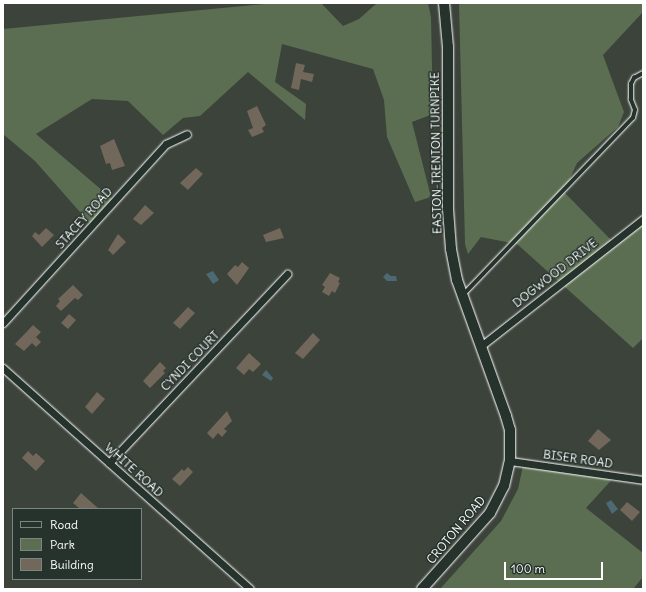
<!DOCTYPE html>
<html>
<head>
<meta charset="utf-8">
<style>
	body { margin:0 }
	#map { position:relative; width:646px; height:592px; overflow:hidden; background:#3c433a; font-family:Delius,sans-serif }
	div>[style] { position:absolute }
	.green>* { inset:0; background:#5b6e51 }
	.water>* { inset:0; background:#4d6973 }
	.building>* { inset:0; background:#71675a }
	.roads { filter:drop-shadow(0 0 1px #fff) drop-shadow(0 0 1px #fff) }
	.service>* { height:3.5px; margin:-1.75px; padding:0 1.75px; transform-origin:1.75px; border-radius:1.75px; background:#26332d }
	.minor>* { height:7px; margin:-3.5px; padding:0 3.5px; transform-origin:3.5px; border-radius:3.5px; background:#26332d }
	.secondary>* { height:10px; margin:-5px; padding:0 5px; transform-origin:5px; border-radius:5px; background:#26332d }
	span { translate:-50% -50%; white-space:nowrap; text-align:center; line-height:1.15; -webkit-text-stroke:3px #26332d; paint-order:stroke }
	.street-label { font-size:12px; color:#fff }
	.frame { position:absolute; inset:0; border:4px solid #fff; pointer-events:none }
	.legend { position:absolute; left:12px; top:508px; width:130px; height:72px; box-sizing:border-box; background:#26332d; border:1px solid #7d8581; margin:0; padding:5px 7px; list-style:none; font-size:12px; color:#fff }
	.legend li { display:flex; align-items:center; gap:8px; height:20px }
	.legend b { width:20px; border:1px solid #7d8581 }
	.scale { position:absolute; left:504px; top:562px; width:99px; height:18px; box-sizing:border-box; border:2px solid #fff; border-top:0; padding-left:5px; font-size:12px; line-height:14px; white-space:nowrap; color:#fff; -webkit-text-stroke:3px #26332d; paint-order:stroke }
</style>
</head>
<body>
<div id="map">
	<div class="green">
		<div style="clip-path:polygon(274px 3px,321px 3px,343px 26px,359px 19px,377px 3px,428px 3px,431px 17px,433px 114px,412px 122px,431px 197px,415px 202px,387px 137px,384px 100px,373px 69px,282px 44px,275px 82px,306px 104px,305px 120px,248px 72px,200px 116px,183px 118px,163px 135px,128px 101px,92px 99px,36px 134px,117px 203px,94px 228px,35px 161px,3px 134px,3px 29px)"></div>
		<div style="clip-path:polygon(459px 3px,643px 3px,643px 12px,603px 55px,624px 112px,618px 127px,577px 163px,564px 192px,614px 243px,643px 220px,643px 338px,633px 348px,517px 244px,481px 237px,468px 254px,465px 244px)"></div>
		<div style="clip-path:polygon(524px 461px,616px 475px,586px 508px,643px 553px,643px 577px,633px 589px,440px 589px,501px 521px,518px 489px)"></div>
	</div>
	<div class="water">
		<div style="clip-path:polygon(213px 271px,219px 280px,213px 284px,206px 274px)"></div>
		<div style="clip-path:polygon(387px 273px,391px 276px,396px 276px,397px 281px,387px 281px,383px 277px)"></div>
		<div style="clip-path:polygon(266px 370px,273px 378px,271px 381px,262px 375px)"></div>
		<div style="clip-path:polygon(611px 500px,618px 509px,612px 514px,606px 503px)"></div>
	</div>
	<div class="building">
		<div style="clip-path:polygon(296px 63px,305px 65px,303px 72px,314px 74px,312px 82px,301px 79px,299px 90px,291px 88px)"></div>
		<div style="clip-path:polygon(257px 106px,266px 125px,262px 128px,264px 132px,252px 137px,248px 130px,253px 128px,247px 111px)"></div>
		<div style="clip-path:polygon(114px 139px,125px 166px,112px 170px,110px 163px,106px 164px,100px 146px)"></div>
		<div style="clip-path:polygon(196px 168px,203px 174px,188px 190px,180px 183px)"></div>
		<div style="clip-path:polygon(145px 205px,154px 213px,141px 225px,133px 219px)"></div>
		<div style="clip-path:polygon(46px 228px,54px 235px,42px 247px,32px 236px,35px 232px,39px 235px)"></div>
		<div style="clip-path:polygon(280px 228px,284px 238px,266px 242px,263px 235px)"></div>
		<div style="clip-path:polygon(118px 234px,126px 242px,113px 255px,108px 250px)"></div>
		<div style="clip-path:polygon(242px 262px,249px 268px,237px 285px,227px 274px,235px 265px,238px 267px)"></div>
		<div style="clip-path:polygon(330px 273px,340px 278px,338px 282px,340px 283px,335px 293px,332px 291px,329px 296px,322px 292px,325px 287px,322px 285px)"></div>
		<div style="clip-path:polygon(73px 285px,83px 295px,78px 300px,75px 298px,61px 311px,56px 306px,60px 301px,58px 299px)"></div>
		<div style="clip-path:polygon(188px 307px,195px 313px,180px 329px,173px 323px)"></div>
		<div style="clip-path:polygon(69px 314px,76px 320px,68px 329px,61px 323px)"></div>
		<div style="clip-path:polygon(33px 325px,41px 332px,36px 337px,41px 342px,36px 347px,32px 343px,24px 351px,15px 344px)"></div>
		<div style="clip-path:polygon(313px 333px,320px 340px,303px 359px,295px 353px)"></div>
		<div style="clip-path:polygon(249px 353px,261px 364px,253px 372px,249px 369px,244px 375px,236px 368px)"></div>
		<div style="clip-path:polygon(160px 362px,166px 368px,163px 371px,165px 373px,150px 388px,143px 381px)"></div>
		<div style="clip-path:polygon(97px 392px,105px 399px,92px 414px,85px 407px)"></div>
		<div style="clip-path:polygon(227px 411px,232px 421px,224px 429px,227px 431px,222px 437px,218px 433px,213px 439px,207px 433px)"></div>
		<div style="clip-path:polygon(598px 429px,611px 440px,599px 450px,588px 441px)"></div>
		<div style="clip-path:polygon(28px 451px,33px 456px,36px 453px,45px 461px,36px 471px,22px 458px)"></div>
		<div style="clip-path:polygon(188px 467px,193px 472px,180px 486px,172px 479px,182px 469px,184px 471px)"></div>
		<div style="clip-path:polygon(81px 493px,99px 509px,80px 509px,73px 503px)"></div>
		<div style="clip-path:polygon(627px 502px,640px 512px,632px 521px,620px 510px)"></div>
	</div>
	<div class="roads">
		<div class="service">
			<div style="left:464px;top:294px;width:244px;rotate:-46.2deg"></div>
			<div style="left:633px;top:118px;width:8px;rotate:-76deg"></div>
			<div style="left:635px;top:110px;width:11px;rotate:-112deg"></div>
			<div style="left:631px;top:100px;width:16px;rotate:-90deg"></div>
			<div style="left:631px;top:84px;width:7px;rotate:-63deg"></div>
			<div style="left:634px;top:78px;width:10px;rotate:-29deg"></div>
		</div>
		<div class="minor">
			<div style="left:3px;top:323px;width:242px;rotate:-47.7deg"></div>
			<div style="left:166px;top:144px;width:23px;rotate:-25deg"></div>
			<div style="left:481px;top:346px;width:206px;rotate:-38.1deg"></div>
			<div style="left:3px;top:368px;width:331px;rotate:41.8deg"></div>
			<div style="left:510px;top:461px;width:134px;rotate:8.1deg"></div>
			<div style="left:109px;top:463px;width:260px;rotate:-46.7deg"></div>
		</div>
		<div class="secondary">
			<div style="left:422px;top:589px;width:102px;rotate:-48.2deg"></div>
			<div style="left:490px;top:513px;width:30px;rotate:-63deg"></div>
			<div style="left:504px;top:486px;width:26px;rotate:-77deg"></div>
			<div style="left:510px;top:461px;width:31px;rotate:-90deg"></div>
			<div style="left:510px;top:430px;width:15px;rotate:-106deg"></div>
			<div style="left:506px;top:416px;width:145px;rotate:-109.8deg"></div>
			<div style="left:457px;top:280px;width:32px;rotate:-101deg"></div>
			<div style="left:451px;top:249px;width:40px;rotate:-94.3deg"></div>
			<div style="left:448px;top:209px;width:162px;rotate:-90deg"></div>
			<div style="left:448px;top:47px;width:44px;rotate:-95.2deg"></div>
		</div>
	</div>
	<div class="street-label">
		<span style="left:436px;top:153px;rotate:-91deg">EASTON-TRENTON TURNPIKE</span>
		<span style="left:84px;top:218px;rotate:-48deg">STACEY ROAD</span>
		<span style="left:555px;top:273px;rotate:-38deg">DOGWOOD DRIVE</span>
		<span style="left:190px;top:361px;rotate:-46deg">CYNDI COURT</span>
		<span style="left:578px;top:459px;rotate:8deg">BISER ROAD</span>
		<span style="left:134px;top:470px;rotate:42deg">WHITE ROAD</span>
		<span style="left:456px;top:530px;rotate:-50deg">CROTON ROAD</span>
	</div>
	<div class="frame"></div>
	<ul class="legend">
	<li><b style="height:5px;background:#26332d"></b>Road</li>
	<li><b style="height:11px;background:#5b6e51"></b>Park</li>
	<li><b style="height:11px;background:#71675a"></b>Building</li>
	</ul>
	<div class="scale">100 m</div>
</div>
</body>
</html>
